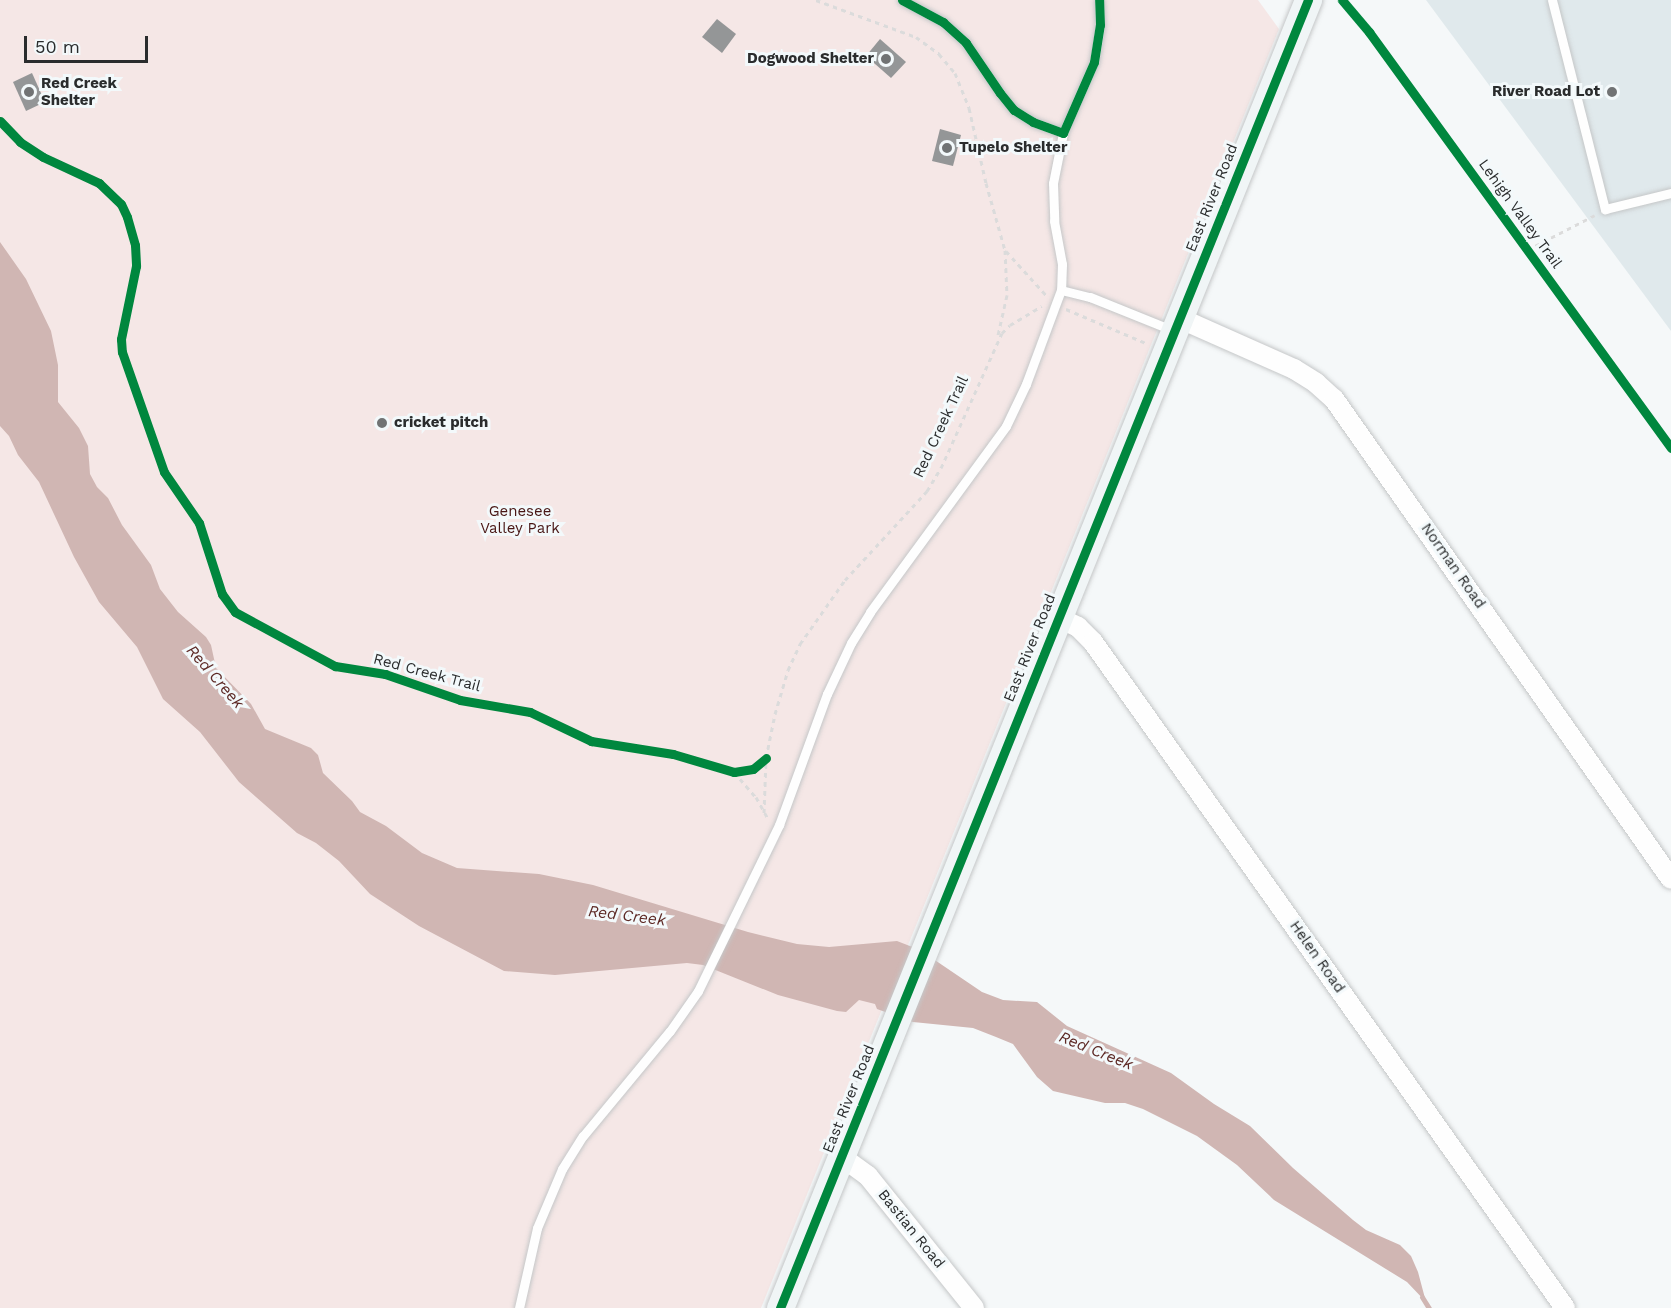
<!DOCTYPE html>
<html>
<head>
<meta charset="utf-8">
<style>
	body { margin:0 }
	#map { position:relative; width:1671px; height:1308px; overflow:hidden; background:#f5f8f9; font-family:"Work Sans",sans-serif }
	div>[style] { position:absolute }
	.built>* { inset:0; background:#e0e9ec }
	.green>* { inset:0; background:#f5e7e6 }
	.water>* { inset:0; background:#d0b6b3 }
	.stream>* { height:5px; margin:-2.5px; padding:0 2.5px; transform-origin:2.5px; border-radius:2.5px; background:#d0b6b3 }
	.building>* { inset:0; background:#949697 }
	.path>* { height:3px; margin-top:-1.5px; transform-origin:0; background:repeating-linear-gradient(90deg,#dbdbdb 0 4.5px,transparent 0 9px) }
	.roads { filter:drop-shadow(0 0 2px #c5c7c8) drop-shadow(0 0 2px #c5c7c8) }
	.lane>* { height:9px; margin:-4.5px; padding:0 4.5px; transform-origin:4.5px; border-radius:4.5px; background:#fefefe }
	.street>* { height:20px; margin:-10px; padding:0 10px; transform-origin:10px; border-radius:10px; background:#fefefe }
	.secondary>* { height:27px; margin:-13.5px; padding:0 13.5px; transform-origin:13.5px; border-radius:13.5px; background:#f0f5f6 }
	.cycleway>* { height:9px; margin:-4.5px; padding:0 4.5px; transform-origin:4.5px; border-radius:4.5px; background:#00873e }
	.dots>* { width:16px; height:16px; translate:-50% -50%; box-sizing:border-box; border:3px solid #f3f9fb; border-radius:50% }
	span { translate:-50% -50%; white-space:nowrap; text-align:center; line-height:1.15; -webkit-text-stroke:6px #f3f9fb; paint-order:stroke }
	.poi-label { font-size:15px; color:#2a2c2d; font-weight:700 }
	.right { translate:-100% -50%; text-align:right }
	.left { translate:0 -50%; text-align:left }
	.street-label { font-size:15px; color:#2a2c2d }
	.park-label { font-size:15px; color:#481614 }
	.water-label { font-size:16px; color:#5d2925; font-style:italic }
	.scale { position:absolute; left:24px; top:36px; width:124px; height:27px; box-sizing:border-box; border:3px solid #2a2c2d; border-top:0; padding-left:8px; font-size:18px; line-height:21px; white-space:nowrap; color:#2a2c2d; -webkit-text-stroke:4px #f3f9fb; paint-order:stroke }
</style>
</head>
<body>
<div id="map">
	<div class="built">
		<div style="clip-path:polygon(1426px 0,1671px 0,1671px 331px)"></div>
	</div>
	<div class="green">
		<div style="clip-path:polygon(0 0,1258px 0,1279px 29px,761px 1308px,0 1308px)"></div>
	</div>
	<div class="water">
		<div style="clip-path:polygon(0 242px,26px 279px,51px 331px,58px 365px,58px 402px,79px 428px,88px 446px,90px 474px,97px 487px,108px 498px,122px 525px,151px 565px,160px 589px,178px 612px,206px 637px,211px 645px,216px 668px,251px 704px,265px 729px,311px 748px,318px 755px,323px 773px,352px 801px,360px 812px,386px 826px,422px 853px,457px 868px,539px 874px,593px 885px,748px 932px,797px 944px,829px 947px,897px 941px,920px 950px,982px 992px,1003px 1000px,1037px 1002px,1067px 1026px,1171px 1073px,1214px 1104px,1250px 1126px,1293px 1168px,1353px 1220px,1366px 1230px,1400px 1245px,1411px 1256px,1418px 1272px,1426px 1302px,1407px 1282px,1274px 1200px,1237px 1165px,1197px 1136px,1143px 1109px,1125px 1103px,1105px 1103px,1053px 1091px,1037px 1077px,1013px 1044px,996px 1037px,973px 1028px,913px 1022px,877px 1009px,875px 1004px,859px 1000px,846px 1012px,837px 1011px,778px 995px,703px 965px,687px 963px,555px 975px,504px 971px,419px 926px,370px 894px,339px 861px,316px 843px,297px 833px,239px 782px,200px 732px,163px 699px,137px 647px,99px 602px,74px 557px,39px 482px,18px 455px,9px 436px,0 426px)"></div>
	</div>
	<div class="stream">
		<div style="left:1422px;top:1297px;width:13px;rotate:58deg"></div>
	</div>
	<div class="building">
		<div style="clip-path:polygon(717px 19px,736px 34px,722px 53px,702px 37px)"></div>
		<div style="clip-path:polygon(880px 39px,906px 62px,891px 78px,866px 56px)"></div>
		<div style="clip-path:polygon(32px 73px,45px 102px,26px 111px,13px 82px)"></div>
		<div style="clip-path:polygon(940px 129px,961px 135px,953px 166px,932px 161px)"></div>
	</div>
	<div class="path">
		<div style="left:816px;top:0;width:107px;rotate:20.3deg"></div>
		<div style="left:916px;top:37px;width:29px;rotate:36deg"></div>
		<div style="left:939px;top:54px;width:25px;rotate:50deg"></div>
		<div style="left:955px;top:73px;width:38px;rotate:68deg"></div>
		<div style="left:969px;top:108px;width:77px;rotate:77.2deg"></div>
		<div style="left:986px;top:183px;width:70px;rotate:74.2deg"></div>
		<div style="left:1005px;top:250px;width:45px;rotate:87.5deg"></div>
		<div style="left:1007px;top:295px;width:41px;rotate:102.7deg"></div>
		<div style="left:1527px;top:250px;width:76px;rotate:-27.2deg"></div>
		<div style="left:1006px;top:251px;width:59px;rotate:47.7deg"></div>
		<div style="left:1066px;top:309px;width:89px;rotate:23.1deg"></div>
		<div style="left:734px;top:772px;width:33px;rotate:49deg"></div>
		<div style="left:756px;top:797px;width:25px;rotate:61deg"></div>
		<div style="left:764px;top:813px;width:55px;rotate:-87.9deg"></div>
		<div style="left:766px;top:758px;width:45px;rotate:-78.4deg"></div>
		<div style="left:775px;top:714px;width:46px;rotate:-73.5deg"></div>
		<div style="left:788px;top:670px;width:29px;rotate:-65deg"></div>
		<div style="left:800px;top:644px;width:78px;rotate:-54.9deg"></div>
		<div style="left:845px;top:580px;width:121px;rotate:-47.3deg"></div>
		<div style="left:927px;top:491px;width:27px;rotate:-59deg"></div>
		<div style="left:941px;top:468px;width:148px;rotate:-65.7deg"></div>
		<div style="left:1002px;top:333px;width:11px;rotate:-45deg"></div>
		<div style="left:1010px;top:325px;width:37px;rotate:-31deg"></div>
	</div>
	<div class="roads">
		<div class="lane">
			<div style="left:902px;top:0;width:47px;rotate:28.2deg"></div>
			<div style="left:943px;top:22px;width:31px;rotate:42deg"></div>
			<div style="left:966px;top:43px;width:60px;rotate:55.8deg"></div>
			<div style="left:1000px;top:93px;width:22px;rotate:51deg"></div>
			<div style="left:1014px;top:110px;width:22px;rotate:32deg"></div>
			<div style="left:1033px;top:122px;width:32px;rotate:20deg"></div>
			<div style="left:1099px;top:0;width:25px;rotate:88deg"></div>
			<div style="left:1100px;top:25px;width:37px;rotate:99deg"></div>
			<div style="left:1094px;top:62px;width:77px;rotate:113.6deg"></div>
			<div style="left:1063px;top:133px;width:51px;rotate:101.3deg"></div>
			<div style="left:1053px;top:183px;width:38px;rotate:88deg"></div>
			<div style="left:1054px;top:221px;width:44px;rotate:79.5deg"></div>
			<div style="left:1062px;top:264px;width:26px;rotate:92deg"></div>
			<div style="left:1061px;top:290px;width:30px;rotate:14deg"></div>
			<div style="left:1090px;top:297px;width:88px;rotate:21.9deg"></div>
			<div style="left:1552px;top:0;width:216px;rotate:75.8deg"></div>
			<div style="left:1605px;top:209px;width:68px;rotate:-13.6deg"></div>
			<div style="left:519px;top:1308px;width:82px;rotate:-77.3deg"></div>
			<div style="left:537px;top:1228px;width:64px;rotate:-67deg"></div>
			<div style="left:562px;top:1169px;width:39px;rotate:-58deg"></div>
			<div style="left:583px;top:1136px;width:136px;rotate:-50.4deg"></div>
			<div style="left:670px;top:1031px;width:49px;rotate:-55deg"></div>
			<div style="left:698px;top:991px;width:185px;rotate:-64deg"></div>
			<div style="left:779px;top:825px;width:140px;rotate:-69.9deg"></div>
			<div style="left:827px;top:694px;width:56px;rotate:-64.8deg"></div>
			<div style="left:851px;top:643px;width:36px;rotate:-58deg"></div>
			<div style="left:870px;top:612px;width:230px;rotate:-53.8deg"></div>
			<div style="left:1006px;top:426px;width:47px;rotate:-64.5deg"></div>
			<div style="left:1026px;top:384px;width:100px;rotate:-69.6deg"></div>
		</div>
		<div class="street">
			<div style="left:1179px;top:318px;width:126px;rotate:23.9deg"></div>
			<div style="left:1294px;top:369px;width:26px;rotate:32deg"></div>
			<div style="left:1316px;top:383px;width:24px;rotate:42deg"></div>
			<div style="left:1334px;top:399px;width:586px;rotate:54.93deg"></div>
			<div style="left:1059px;top:618px;width:21px;rotate:25deg"></div>
			<div style="left:1078px;top:627px;width:21px;rotate:45deg"></div>
			<div style="left:1093px;top:642px;width:816px;rotate:54.67deg"></div>
			<div style="left:842px;top:1157px;width:32px;rotate:36deg"></div>
			<div style="left:868px;top:1176px;width:169px;rotate:51.2deg"></div>
		</div>
		<div class="secondary">
			<div style="left:780px;top:1308px;width:1411px;rotate:-68.02deg"></div>
		</div>
	</div>
	<div class="cycleway">
		<div style="left:902px;top:0;width:47px;rotate:28.2deg"></div>
		<div style="left:943px;top:22px;width:31px;rotate:42deg"></div>
		<div style="left:966px;top:43px;width:60px;rotate:55.8deg"></div>
		<div style="left:1000px;top:93px;width:22px;rotate:51deg"></div>
		<div style="left:1014px;top:110px;width:22px;rotate:32deg"></div>
		<div style="left:1033px;top:122px;width:32px;rotate:20deg"></div>
		<div style="left:1063px;top:133px;width:77px;rotate:-66.4deg"></div>
		<div style="left:1094px;top:62px;width:37px;rotate:-81deg"></div>
		<div style="left:1100px;top:25px;width:25px;rotate:-92deg"></div>
		<div style="left:1342px;top:0;width:42px;rotate:49.8deg"></div>
		<div style="left:1369px;top:32px;width:514px;rotate:54.02deg"></div>
		<div style="left:0;top:121px;width:29px;rotate:46deg"></div>
		<div style="left:20px;top:142px;width:27px;rotate:33deg"></div>
		<div style="left:43px;top:157px;width:62px;rotate:24.9deg"></div>
		<div style="left:99px;top:183px;width:30px;rotate:44deg"></div>
		<div style="left:121px;top:204px;width:14px;rotate:65deg"></div>
		<div style="left:127px;top:217px;width:29px;rotate:74deg"></div>
		<div style="left:135px;top:245px;width:21px;rotate:87deg"></div>
		<div style="left:136px;top:266px;width:75px;rotate:101.6deg"></div>
		<div style="left:121px;top:339px;width:13px;rotate:86deg"></div>
		<div style="left:122px;top:352px;width:127px;rotate:70.7deg"></div>
		<div style="left:164px;top:472px;width:62px;rotate:55.5deg"></div>
		<div style="left:199px;top:523px;width:75px;rotate:72.1deg"></div>
		<div style="left:222px;top:594px;width:22px;rotate:54deg"></div>
		<div style="left:235px;top:612px;width:114px;rotate:28.4deg"></div>
		<div style="left:335px;top:666px;width:51px;rotate:9.1deg"></div>
		<div style="left:385px;top:674px;width:79px;rotate:19.1deg"></div>
		<div style="left:460px;top:700px;width:71px;rotate:9.7deg"></div>
		<div style="left:530px;top:712px;width:68px;rotate:25.4deg"></div>
		<div style="left:591px;top:741px;width:83px;rotate:9deg"></div>
		<div style="left:673px;top:754px;width:64px;rotate:16.4deg"></div>
		<div style="left:734px;top:772px;width:19px;rotate:-9deg"></div>
		<div style="left:753px;top:769px;width:17px;rotate:-40deg"></div>
		<div style="left:780px;top:1308px;width:1411px;rotate:-68.02deg"></div>
	</div>
	<div class="dots">
		<div style="left:886px;top:59px;background:#717374"></div>
		<div style="left:29px;top:92px;background:#717374"></div>
		<div style="left:1612px;top:92px;background:#717374"></div>
		<div style="left:947px;top:148px;background:#717374"></div>
		<div style="left:382px;top:423px;background:#717374"></div>
	</div>
	<div class="poi-label">
		<span class="right" style="left:874px;top:59px">Dogwood Shelter</span>
		<span class="left" style="left:41px;top:92px">Red Creek<br>Shelter</span>
		<span class="right" style="left:1600px;top:92px">River Road Lot</span>
		<span class="left" style="left:959px;top:148px">Tupelo Shelter</span>
		<span class="left" style="left:394px;top:423px">cricket pitch</span>
	</div>
	<div class="street-label">
		<span style="left:1212px;top:198px;rotate:-68deg">East River Road</span>
		<span style="left:1520px;top:214px;rotate:54deg">Lehigh Valley Trail</span>
		<span style="left:941px;top:427px;rotate:-65deg">Red Creek Trail</span>
		<span style="left:1453px;top:566px;rotate:55deg">Norman Road</span>
		<span style="left:1030px;top:648px;rotate:-68deg">East River Road</span>
		<span style="left:427px;top:673px;rotate:15deg">Red Creek Trail</span>
		<span style="left:1317px;top:957px;rotate:55deg">Helen Road</span>
		<span style="left:849px;top:1099px;rotate:-68deg">East River Road</span>
		<span style="left:911px;top:1229px;rotate:51deg">Bastian Road</span>
	</div>
	<div class="park-label">
		<span style="left:520px;top:520px">Genesee<br>Valley Park</span>
	</div>
	<div class="water-label">
		<span style="left:215px;top:677px;rotate:49deg">Red Creek</span>
		<span style="left:627px;top:916px;rotate:7deg">Red Creek</span>
		<span style="left:1096px;top:1051px;rotate:22deg">Red Creek</span>
	</div>
	<div class="scale">50 m</div>
</div>
</body>
</html>
